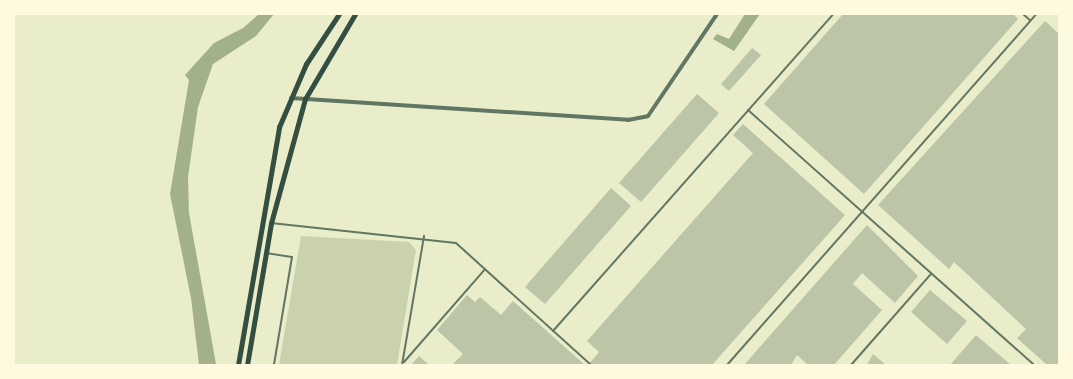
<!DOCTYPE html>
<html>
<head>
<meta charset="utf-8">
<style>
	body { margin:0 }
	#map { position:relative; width:1073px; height:379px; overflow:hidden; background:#e9edc9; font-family:Barlow,sans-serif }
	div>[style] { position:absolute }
	.green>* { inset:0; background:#cad2ad }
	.water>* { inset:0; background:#a3b18a }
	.building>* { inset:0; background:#bcc5a7 }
	.service>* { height:2px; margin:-1px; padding:0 1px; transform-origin:1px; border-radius:1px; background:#617663 }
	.minor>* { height:4px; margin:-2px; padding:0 2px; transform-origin:2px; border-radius:2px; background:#617663 }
	.secondary>* { height:5px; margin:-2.5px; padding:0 2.5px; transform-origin:2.5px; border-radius:2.5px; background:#344e41 }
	span { translate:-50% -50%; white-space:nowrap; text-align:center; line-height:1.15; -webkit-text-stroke:5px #fefae0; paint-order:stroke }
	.frame { position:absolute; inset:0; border:15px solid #fefae0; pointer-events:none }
</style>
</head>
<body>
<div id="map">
	<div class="green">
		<div style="clip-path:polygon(301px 236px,409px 242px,416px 250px,397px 365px,279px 365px)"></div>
	</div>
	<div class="water">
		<div style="clip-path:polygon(259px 14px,274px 14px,256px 36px,213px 64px,198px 107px,188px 177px,189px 213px,216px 364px,199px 365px,191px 298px,170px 194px,189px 80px,185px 75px,214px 43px,243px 28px)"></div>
		<div style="clip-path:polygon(745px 14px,760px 14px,734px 51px,713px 39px,717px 34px,729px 39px)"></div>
	</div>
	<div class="building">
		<div style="clip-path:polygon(843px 14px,1013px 14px,1018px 19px,864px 194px,764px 104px)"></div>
		<div style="clip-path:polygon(1045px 21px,1059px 34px,1059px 365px,1047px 365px,1017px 338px,1026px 329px,954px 262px,949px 269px,878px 205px)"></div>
		<div style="clip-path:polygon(752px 48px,761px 55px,729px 91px,721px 84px)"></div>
		<div style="clip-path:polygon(697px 94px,719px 113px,641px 202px,619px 183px)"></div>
		<div style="clip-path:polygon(743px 124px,845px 215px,712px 365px,588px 365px,599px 352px,587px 341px,753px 153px,733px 135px)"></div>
		<div style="clip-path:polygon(611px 188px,631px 206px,545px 304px,525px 287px)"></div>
		<div style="clip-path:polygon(867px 225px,918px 276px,895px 303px,862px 273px,853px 284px,882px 310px,834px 365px,808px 365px,797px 355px,791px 365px,744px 365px)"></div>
		<div style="clip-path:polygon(930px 290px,967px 321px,947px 344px,911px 312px)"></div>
		<div style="clip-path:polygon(467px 295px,475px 302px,480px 297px,501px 315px,513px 301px,585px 365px,452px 365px,463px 354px,437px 330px)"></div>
		<div style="clip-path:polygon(976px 335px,1011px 365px,950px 365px)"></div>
		<div style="clip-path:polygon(873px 354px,886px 365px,867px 365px)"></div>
		<div style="clip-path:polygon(419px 356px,429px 365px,411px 365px)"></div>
	</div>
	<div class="service">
		<div style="left:1023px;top:14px;width:9px;rotate:41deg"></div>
		<div style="left:748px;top:110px;width:383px;rotate:41.7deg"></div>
		<div style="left:271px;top:223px;width:186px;rotate:6.2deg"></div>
		<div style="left:456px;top:243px;width:182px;rotate:42.1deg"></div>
		<div style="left:266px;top:253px;width:26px;rotate:9deg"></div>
		<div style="left:292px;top:257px;width:109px;rotate:99.5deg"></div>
		<div style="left:553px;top:331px;width:423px;rotate:-48.5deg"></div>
		<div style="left:404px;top:362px;width:123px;rotate:-48.9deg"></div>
		<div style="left:402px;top:365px;width:131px;rotate:-80.3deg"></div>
		<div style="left:727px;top:365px;width:468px;rotate:-48.6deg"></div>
		<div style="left:851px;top:365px;width:121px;rotate:-48.7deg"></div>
	</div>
	<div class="minor">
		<div style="left:291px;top:98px;width:338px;rotate:3.7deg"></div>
		<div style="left:628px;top:120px;width:20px;rotate:-11deg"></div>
		<div style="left:648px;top:116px;width:123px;rotate:-55.9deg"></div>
	</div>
	<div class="secondary">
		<div style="left:238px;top:365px;width:242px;rotate:-80.2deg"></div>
		<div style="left:279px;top:127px;width:69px;rotate:-66.8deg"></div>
		<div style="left:306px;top:64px;width:60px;rotate:-56.6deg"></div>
		<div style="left:247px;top:365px;width:144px;rotate:-80.4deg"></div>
		<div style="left:271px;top:223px;width:129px;rotate:-74.7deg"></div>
		<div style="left:305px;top:99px;width:99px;rotate:-59.5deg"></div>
	</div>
	<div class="frame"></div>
</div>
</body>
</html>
